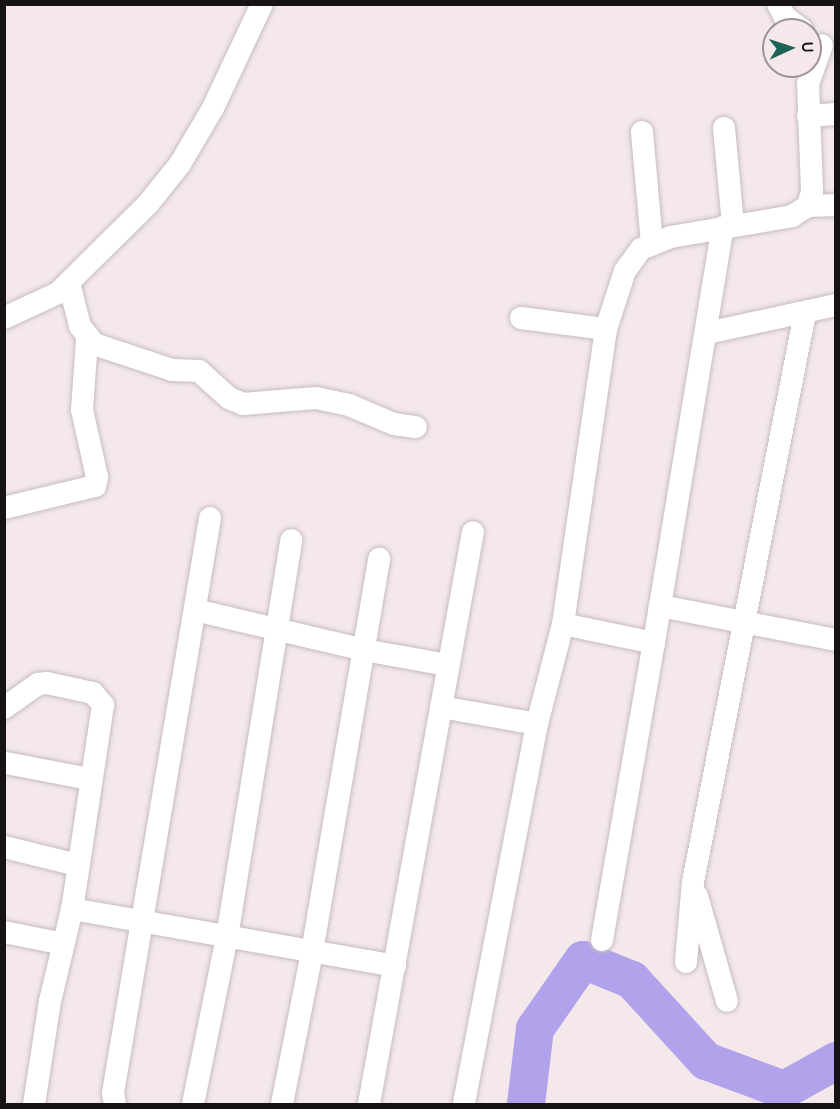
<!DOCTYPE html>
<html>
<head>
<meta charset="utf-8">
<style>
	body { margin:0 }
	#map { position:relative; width:840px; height:1109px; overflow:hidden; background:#f4e8eb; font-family:Quicksand,sans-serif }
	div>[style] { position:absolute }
	.river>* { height:38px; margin:-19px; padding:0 19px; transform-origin:19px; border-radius:19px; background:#b2a1eb }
	.roads { filter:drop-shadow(0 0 2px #c7bcbf) drop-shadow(0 0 2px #c7bcbf) }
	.minor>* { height:22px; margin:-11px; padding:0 11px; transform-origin:11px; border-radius:11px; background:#fff }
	span { translate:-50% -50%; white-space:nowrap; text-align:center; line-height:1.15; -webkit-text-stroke:6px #f4e8eb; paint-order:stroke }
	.frame { position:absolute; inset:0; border:6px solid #171314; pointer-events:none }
	.north { position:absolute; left:762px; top:18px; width:60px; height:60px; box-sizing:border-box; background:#f4e8eb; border:2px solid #9c9395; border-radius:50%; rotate:87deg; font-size:16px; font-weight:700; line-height:24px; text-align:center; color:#171314 }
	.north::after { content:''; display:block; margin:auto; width:21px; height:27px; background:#1e6355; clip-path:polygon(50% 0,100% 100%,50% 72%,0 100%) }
</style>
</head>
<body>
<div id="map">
	<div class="river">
		<div style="left:526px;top:1104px;width:76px;rotate:-83.2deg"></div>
		<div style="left:535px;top:1029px;width:84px;rotate:-55.2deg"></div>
		<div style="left:583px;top:960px;width:53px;rotate:22.2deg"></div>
		<div style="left:632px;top:980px;width:110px;rotate:47.6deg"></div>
		<div style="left:706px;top:1061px;width:83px;rotate:20.4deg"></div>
		<div style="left:784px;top:1090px;width:60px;rotate:-29.1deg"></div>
	</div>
	<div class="roads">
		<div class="minor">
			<div style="left:778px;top:4px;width:15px;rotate:62deg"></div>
			<div style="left:785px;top:17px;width:21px;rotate:37deg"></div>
			<div style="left:808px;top:116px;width:28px;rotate:-4deg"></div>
			<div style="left:724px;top:128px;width:97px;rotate:84.7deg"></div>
			<div style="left:642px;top:132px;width:113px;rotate:84.9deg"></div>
			<div style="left:808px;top:206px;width:28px;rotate:-2deg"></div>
			<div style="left:69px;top:283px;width:44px;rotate:75.7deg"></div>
			<div style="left:80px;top:326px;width:23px;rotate:52deg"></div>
			<div style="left:94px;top:344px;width:82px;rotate:18.4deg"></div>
			<div style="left:172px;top:370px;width:27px;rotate:2deg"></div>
			<div style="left:199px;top:371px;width:40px;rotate:42deg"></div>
			<div style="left:229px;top:398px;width:15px;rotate:23deg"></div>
			<div style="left:243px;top:404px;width:73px;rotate:-4.7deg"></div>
			<div style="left:316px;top:398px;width:34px;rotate:12deg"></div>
			<div style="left:349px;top:405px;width:49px;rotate:22.9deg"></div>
			<div style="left:394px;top:424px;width:22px;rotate:8deg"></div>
			<div style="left:4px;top:318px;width:60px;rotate:-24.8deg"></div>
			<div style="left:58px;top:293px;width:127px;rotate:-44.7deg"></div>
			<div style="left:148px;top:204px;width:51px;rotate:-51.3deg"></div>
			<div style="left:180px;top:164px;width:65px;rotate:-59.5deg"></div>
			<div style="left:213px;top:108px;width:115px;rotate:-64.8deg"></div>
			<div style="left:521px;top:318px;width:86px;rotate:7.4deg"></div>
			<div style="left:707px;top:333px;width:132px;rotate:-12.2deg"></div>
			<div style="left:4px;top:508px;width:94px;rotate:-13.6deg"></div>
			<div style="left:95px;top:486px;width:9px;rotate:-77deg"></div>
			<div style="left:97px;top:477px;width:69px;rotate:-102.6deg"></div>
			<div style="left:82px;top:410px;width:70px;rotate:-85.9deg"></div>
			<div style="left:660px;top:606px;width:384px;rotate:-80.6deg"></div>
			<div style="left:195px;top:610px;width:174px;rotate:13.3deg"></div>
			<div style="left:364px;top:650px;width:84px;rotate:10.2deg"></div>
			<div style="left:563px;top:624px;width:298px;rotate:-81.7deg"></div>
			<div style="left:606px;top:329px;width:61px;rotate:-71.9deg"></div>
			<div style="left:625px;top:271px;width:27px;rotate:-54deg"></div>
			<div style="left:641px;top:249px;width:32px;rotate:-22deg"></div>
			<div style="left:671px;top:237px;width:123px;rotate:-9.8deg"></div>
			<div style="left:792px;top:216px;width:19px;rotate:-32deg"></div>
			<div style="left:808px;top:206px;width:16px;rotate:-75deg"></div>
			<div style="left:812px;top:191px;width:107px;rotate:-92.1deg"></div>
			<div style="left:808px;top:84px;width:41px;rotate:-70.3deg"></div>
			<div style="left:441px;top:707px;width:97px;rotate:10deg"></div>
			<div style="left:537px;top:724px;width:387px;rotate:100.9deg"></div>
			<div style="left:4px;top:708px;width:42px;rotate:-35.2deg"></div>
			<div style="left:38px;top:684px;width:9px;rotate:-6deg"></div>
			<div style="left:47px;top:683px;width:47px;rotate:12.3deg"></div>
			<div style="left:93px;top:693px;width:16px;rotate:50deg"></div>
			<div style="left:103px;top:705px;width:206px;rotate:98.6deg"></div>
			<div style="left:72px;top:909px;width:95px;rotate:103.4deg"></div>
			<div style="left:50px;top:1001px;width:104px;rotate:98.8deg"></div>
			<div style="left:537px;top:724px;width:103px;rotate:-75.4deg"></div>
			<div style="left:563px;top:624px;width:93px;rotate:11.8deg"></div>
			<div style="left:654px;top:643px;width:37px;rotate:-81deg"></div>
			<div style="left:660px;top:606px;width:179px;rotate:10.9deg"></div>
			<div style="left:6px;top:763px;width:85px;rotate:10.9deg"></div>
			<div style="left:4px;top:847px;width:76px;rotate:13.7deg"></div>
			<div style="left:697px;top:896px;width:109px;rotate:74.1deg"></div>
			<div style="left:72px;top:909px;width:328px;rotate:10deg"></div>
			<div style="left:4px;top:932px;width:61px;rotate:11.3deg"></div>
			<div style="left:602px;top:940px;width:302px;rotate:-80.1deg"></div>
			<div style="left:686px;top:962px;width:80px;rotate:-85deg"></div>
			<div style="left:693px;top:882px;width:580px;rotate:-78.86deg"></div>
			<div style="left:115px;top:1104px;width:11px;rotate:-100deg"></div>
			<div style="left:113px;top:1093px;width:583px;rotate:-80.42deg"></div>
			<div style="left:193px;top:1104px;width:170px;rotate:-78.5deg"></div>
			<div style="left:227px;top:937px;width:402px;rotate:-80.8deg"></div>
			<div style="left:282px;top:1104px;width:155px;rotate:-78.8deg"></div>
			<div style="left:312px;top:952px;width:399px;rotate:-80.3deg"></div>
			<div style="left:369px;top:1104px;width:581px;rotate:-79.7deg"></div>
		</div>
	</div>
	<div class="frame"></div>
	<div class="north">U</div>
</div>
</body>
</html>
